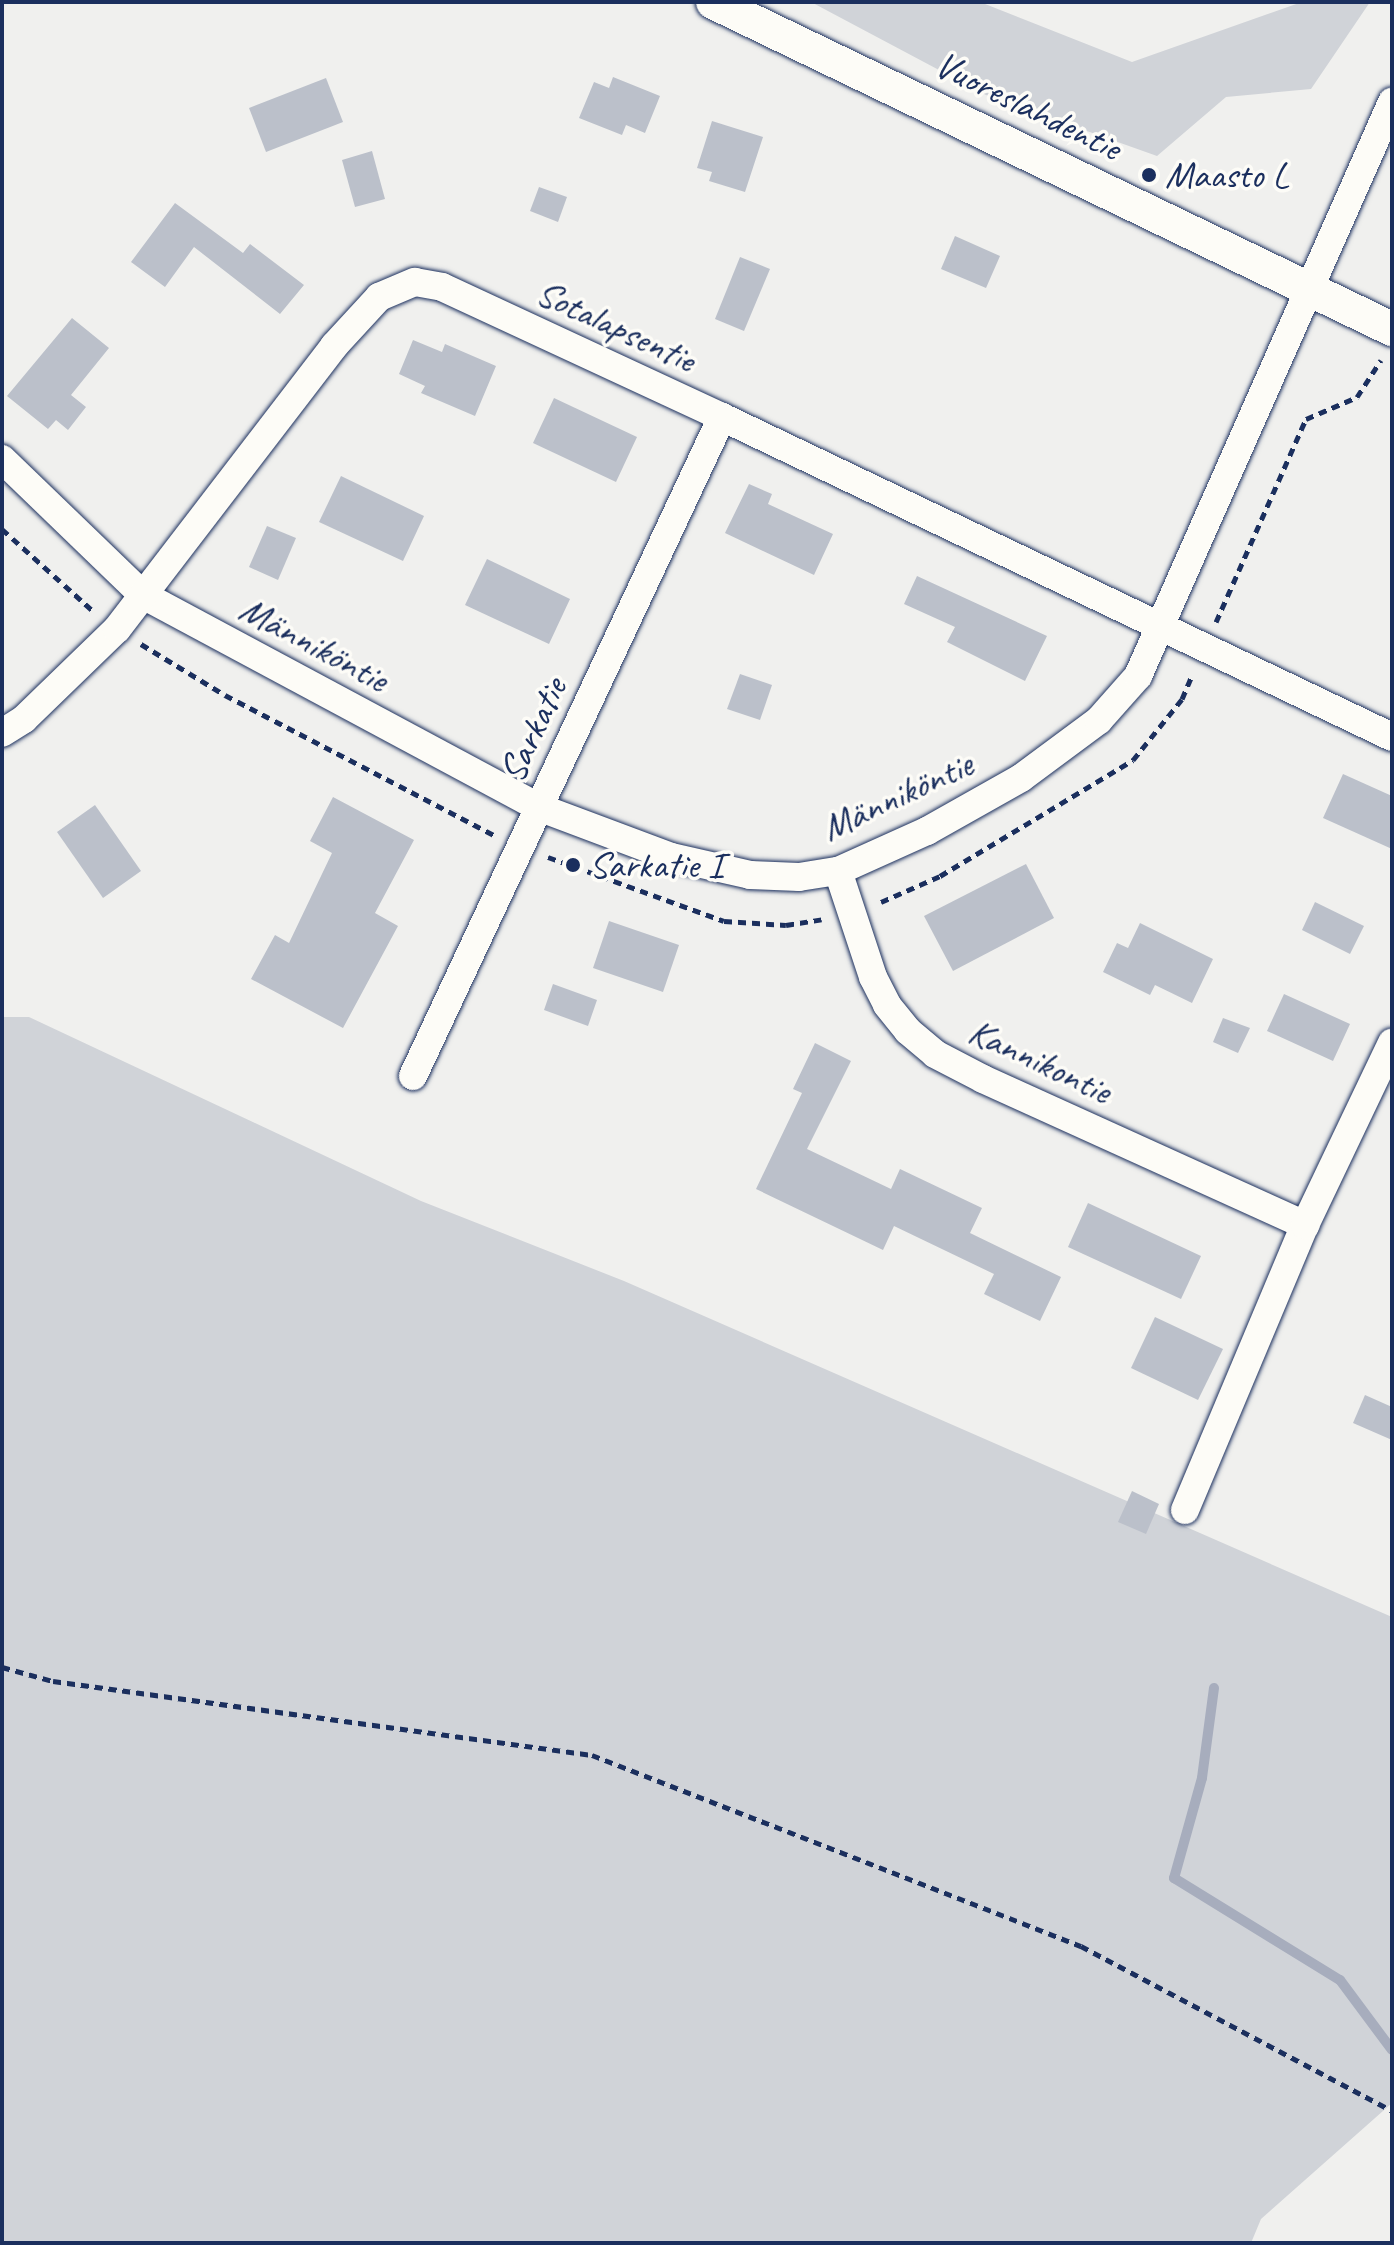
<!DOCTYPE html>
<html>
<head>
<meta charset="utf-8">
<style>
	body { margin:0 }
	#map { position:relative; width:1394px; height:2245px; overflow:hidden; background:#f0f0ee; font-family:Caveat,sans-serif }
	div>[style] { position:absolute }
	.green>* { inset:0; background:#d0d3d8 }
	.stream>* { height:10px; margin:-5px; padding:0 5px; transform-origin:5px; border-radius:5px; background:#a7adbd }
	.building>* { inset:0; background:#bbc0ca }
	.path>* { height:5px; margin-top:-2.5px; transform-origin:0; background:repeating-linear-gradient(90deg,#1b2f5e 0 8px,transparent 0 14px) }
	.roads { filter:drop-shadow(0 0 2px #1b2f5e) drop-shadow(0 0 2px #1b2f5e) }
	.minor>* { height:28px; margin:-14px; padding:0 14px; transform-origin:14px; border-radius:14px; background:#fdfcf7 }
	.tertiary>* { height:34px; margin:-17px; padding:0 17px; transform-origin:17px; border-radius:17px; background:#fdfcf7 }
	.dots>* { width:22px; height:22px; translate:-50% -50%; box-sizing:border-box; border:4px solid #fdfcf7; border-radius:50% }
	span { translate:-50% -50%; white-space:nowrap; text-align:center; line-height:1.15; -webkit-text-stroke:7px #fdfcf7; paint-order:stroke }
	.street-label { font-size:38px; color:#1b2f5e }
	.poi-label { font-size:38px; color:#1b2f5e }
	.left { translate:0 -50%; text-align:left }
	.frame { position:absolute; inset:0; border:4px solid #1b2f5e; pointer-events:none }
</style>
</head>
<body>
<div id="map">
	<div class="green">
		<div style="clip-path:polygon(811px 2px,980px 2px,1132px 62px,1302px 2px,1370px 2px,1311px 89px,1226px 97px,1157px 156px,986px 95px)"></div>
		<div style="clip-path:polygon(2px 1017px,29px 1017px,421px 1201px,624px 1281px,1392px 1617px,1392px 2103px,1261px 2219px,1251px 2243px,2px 2243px)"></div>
	</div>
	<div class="stream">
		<div style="left:1214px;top:1688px;width:91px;rotate:97.6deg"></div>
		<div style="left:1202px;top:1778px;width:104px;rotate:105.6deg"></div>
		<div style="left:1174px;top:1878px;width:195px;rotate:31.6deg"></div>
		<div style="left:1340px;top:1980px;width:87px;rotate:53.4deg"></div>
	</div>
	<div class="building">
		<div style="clip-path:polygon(613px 77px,660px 96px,645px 133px,626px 125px,622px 135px,579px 118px,594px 82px,609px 88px)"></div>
		<div style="clip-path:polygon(326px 78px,343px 122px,266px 152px,249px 108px)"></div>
		<div style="clip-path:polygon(712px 121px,763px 137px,745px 192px,709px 181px,712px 172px,697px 168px)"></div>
		<div style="clip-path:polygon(372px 151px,385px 199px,355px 207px,342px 160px)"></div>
		<div style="clip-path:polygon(539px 187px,567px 197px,558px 222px,530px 211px)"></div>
		<div style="clip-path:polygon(175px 203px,243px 253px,250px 244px,304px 285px,280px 314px,194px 247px,165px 287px,131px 262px)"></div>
		<div style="clip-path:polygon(955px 236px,1000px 256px,986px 288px,941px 269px)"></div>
		<div style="clip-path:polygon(740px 257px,770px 269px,744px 331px,715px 319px)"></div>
		<div style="clip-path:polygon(72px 318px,109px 348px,71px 395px,86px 407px,68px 430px,56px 420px,48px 429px,7px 396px)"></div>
		<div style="clip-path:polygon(413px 340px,442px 352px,445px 344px,496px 366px,475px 416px,421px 393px,425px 386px,399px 374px)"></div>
		<div style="clip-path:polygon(554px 398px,637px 437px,616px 482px,533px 443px)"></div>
		<div style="clip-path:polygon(341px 476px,424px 516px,403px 561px,319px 522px)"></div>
		<div style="clip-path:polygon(749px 484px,772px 494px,768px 504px,833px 534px,814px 575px,725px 533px)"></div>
		<div style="clip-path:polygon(267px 526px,296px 538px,278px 580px,249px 567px)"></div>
		<div style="clip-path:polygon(487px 559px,570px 599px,549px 644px,465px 605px)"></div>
		<div style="clip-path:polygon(917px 576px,1047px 636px,1025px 681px,947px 642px,955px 627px,904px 604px)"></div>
		<div style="clip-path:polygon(740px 674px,772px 685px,760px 720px,727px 709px)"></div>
		<div style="clip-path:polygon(1343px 774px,1392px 796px,1392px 849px,1323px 818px)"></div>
		<div style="clip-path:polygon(333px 797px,414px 840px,375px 913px,398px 926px,343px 1028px,251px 979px,275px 935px,289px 943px,332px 853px,310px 841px)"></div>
		<div style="clip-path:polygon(95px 805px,141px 871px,103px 898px,57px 832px)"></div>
		<div style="clip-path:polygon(1026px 864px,1054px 918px,953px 971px,924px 916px)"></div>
		<div style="clip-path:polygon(1315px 902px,1364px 926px,1350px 954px,1302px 930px)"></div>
		<div style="clip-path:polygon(609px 921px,679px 945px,663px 992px,593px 968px)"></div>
		<div style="clip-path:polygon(1140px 923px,1213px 959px,1192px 1003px,1155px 985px,1150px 995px,1103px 972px,1117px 943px,1128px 948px)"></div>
		<div style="clip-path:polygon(553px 984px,597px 1000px,588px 1026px,544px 1010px)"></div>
		<div style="clip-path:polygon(1284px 994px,1350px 1024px,1333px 1061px,1267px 1031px)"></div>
		<div style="clip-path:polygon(1223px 1018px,1250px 1028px,1238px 1053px,1213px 1042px)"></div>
		<div style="clip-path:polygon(815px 1043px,851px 1061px,807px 1149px,891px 1189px,900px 1169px,982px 1208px,970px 1233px,1061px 1277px,1040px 1321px,984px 1294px,994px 1274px,894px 1226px,883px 1250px,756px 1189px,802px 1093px,793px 1089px)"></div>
		<div style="clip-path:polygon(1088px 1203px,1201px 1256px,1181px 1299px,1068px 1247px)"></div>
		<div style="clip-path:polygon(1155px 1317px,1223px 1349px,1198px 1400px,1131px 1368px)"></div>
		<div style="clip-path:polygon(1365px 1395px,1392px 1407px,1392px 1440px,1353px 1423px)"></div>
		<div style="clip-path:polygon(1132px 1491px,1159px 1504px,1146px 1534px,1118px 1522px)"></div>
	</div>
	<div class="path">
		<div style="left:2px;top:529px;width:122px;rotate:42deg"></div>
		<div style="left:1216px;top:622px;width:222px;rotate:-66.1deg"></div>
		<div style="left:1306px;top:419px;width:56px;rotate:-23.3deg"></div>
		<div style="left:1357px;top:397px;width:44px;rotate:-57deg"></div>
		<div style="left:141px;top:644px;width:98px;rotate:31.3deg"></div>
		<div style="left:225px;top:695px;width:303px;rotate:27.5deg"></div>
		<div style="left:548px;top:857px;width:187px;rotate:20deg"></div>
		<div style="left:724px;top:921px;width:62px;rotate:3.7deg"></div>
		<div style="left:786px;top:925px;width:36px;rotate:-9deg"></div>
		<div style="left:881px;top:902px;width:64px;rotate:-23.8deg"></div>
		<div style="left:940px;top:876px;width:225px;rotate:-31deg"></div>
		<div style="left:1133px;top:760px;width:78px;rotate:-51.2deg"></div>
		<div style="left:1182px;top:699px;width:26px;rotate:-67deg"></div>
		<div style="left:2px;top:1667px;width:53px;rotate:15.4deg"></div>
		<div style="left:53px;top:1681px;width:544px;rotate:7.82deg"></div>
		<div style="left:592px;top:1755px;width:525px;rotate:21.34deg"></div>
		<div style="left:1081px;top:1946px;width:352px;rotate:27.9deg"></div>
	</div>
	<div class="roads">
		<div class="minor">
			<div style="left:2px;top:459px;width:196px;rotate:44deg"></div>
			<div style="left:143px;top:595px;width:448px;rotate:28.2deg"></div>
			<div style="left:538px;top:807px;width:142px;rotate:20.6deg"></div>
			<div style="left:671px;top:857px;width:81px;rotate:12.8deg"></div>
			<div style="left:750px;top:875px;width:49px;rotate:2.3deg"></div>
			<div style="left:799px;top:877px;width:39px;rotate:-9deg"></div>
			<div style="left:838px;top:871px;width:98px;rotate:-24.2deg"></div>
			<div style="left:927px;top:831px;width:108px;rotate:-29.4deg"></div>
			<div style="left:1021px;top:778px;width:97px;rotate:-36.6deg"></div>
			<div style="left:1099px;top:720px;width:59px;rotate:-48.4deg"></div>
			<div style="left:1138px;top:676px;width:628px;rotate:-66.13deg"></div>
			<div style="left:2px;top:733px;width:26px;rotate:-32deg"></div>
			<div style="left:24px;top:719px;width:129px;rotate:-44.1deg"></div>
			<div style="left:117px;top:629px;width:357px;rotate:-52.5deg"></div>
			<div style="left:334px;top:346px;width:67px;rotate:-47.4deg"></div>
			<div style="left:379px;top:297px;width:39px;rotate:-23deg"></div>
			<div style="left:415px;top:282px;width:27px;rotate:10deg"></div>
			<div style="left:442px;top:287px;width:309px;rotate:24.9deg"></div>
			<div style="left:722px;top:417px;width:742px;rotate:25.53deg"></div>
			<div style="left:838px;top:871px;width:112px;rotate:71.7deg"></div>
			<div style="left:873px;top:977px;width:31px;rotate:63deg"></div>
			<div style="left:887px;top:1005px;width:33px;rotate:51deg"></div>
			<div style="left:908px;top:1031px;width:35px;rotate:40deg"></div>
			<div style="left:935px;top:1054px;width:54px;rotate:27.5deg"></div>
			<div style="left:983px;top:1079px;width:354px;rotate:24.4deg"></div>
			<div style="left:413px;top:1076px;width:728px;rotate:-64.88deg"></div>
			<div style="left:1185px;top:1510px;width:309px;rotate:-67.2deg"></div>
			<div style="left:1305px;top:1225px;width:202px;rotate:-64.5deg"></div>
		</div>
		<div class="tertiary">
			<div style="left:713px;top:2px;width:754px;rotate:25.72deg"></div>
		</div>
	</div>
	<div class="dots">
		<div style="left:1149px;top:175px;background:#1b2f5e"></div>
		<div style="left:573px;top:865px;background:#1b2f5e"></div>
	</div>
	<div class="street-label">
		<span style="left:1028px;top:106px;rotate:26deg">Vuoreslahdentie</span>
		<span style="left:616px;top:326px;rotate:25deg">Sotalapsentie</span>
		<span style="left:314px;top:644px;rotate:28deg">Männiköntie</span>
		<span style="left:533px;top:730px;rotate:-65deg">Sarkatie</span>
		<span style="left:897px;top:796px;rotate:-25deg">Männiköntie</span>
		<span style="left:1040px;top:1061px;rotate:25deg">Kannikontie</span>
	</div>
	<div class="poi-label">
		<span class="left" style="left:1165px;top:175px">Maasto L</span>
		<span class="left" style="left:589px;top:865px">Sarkatie I</span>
	</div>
	<div class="frame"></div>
</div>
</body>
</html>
